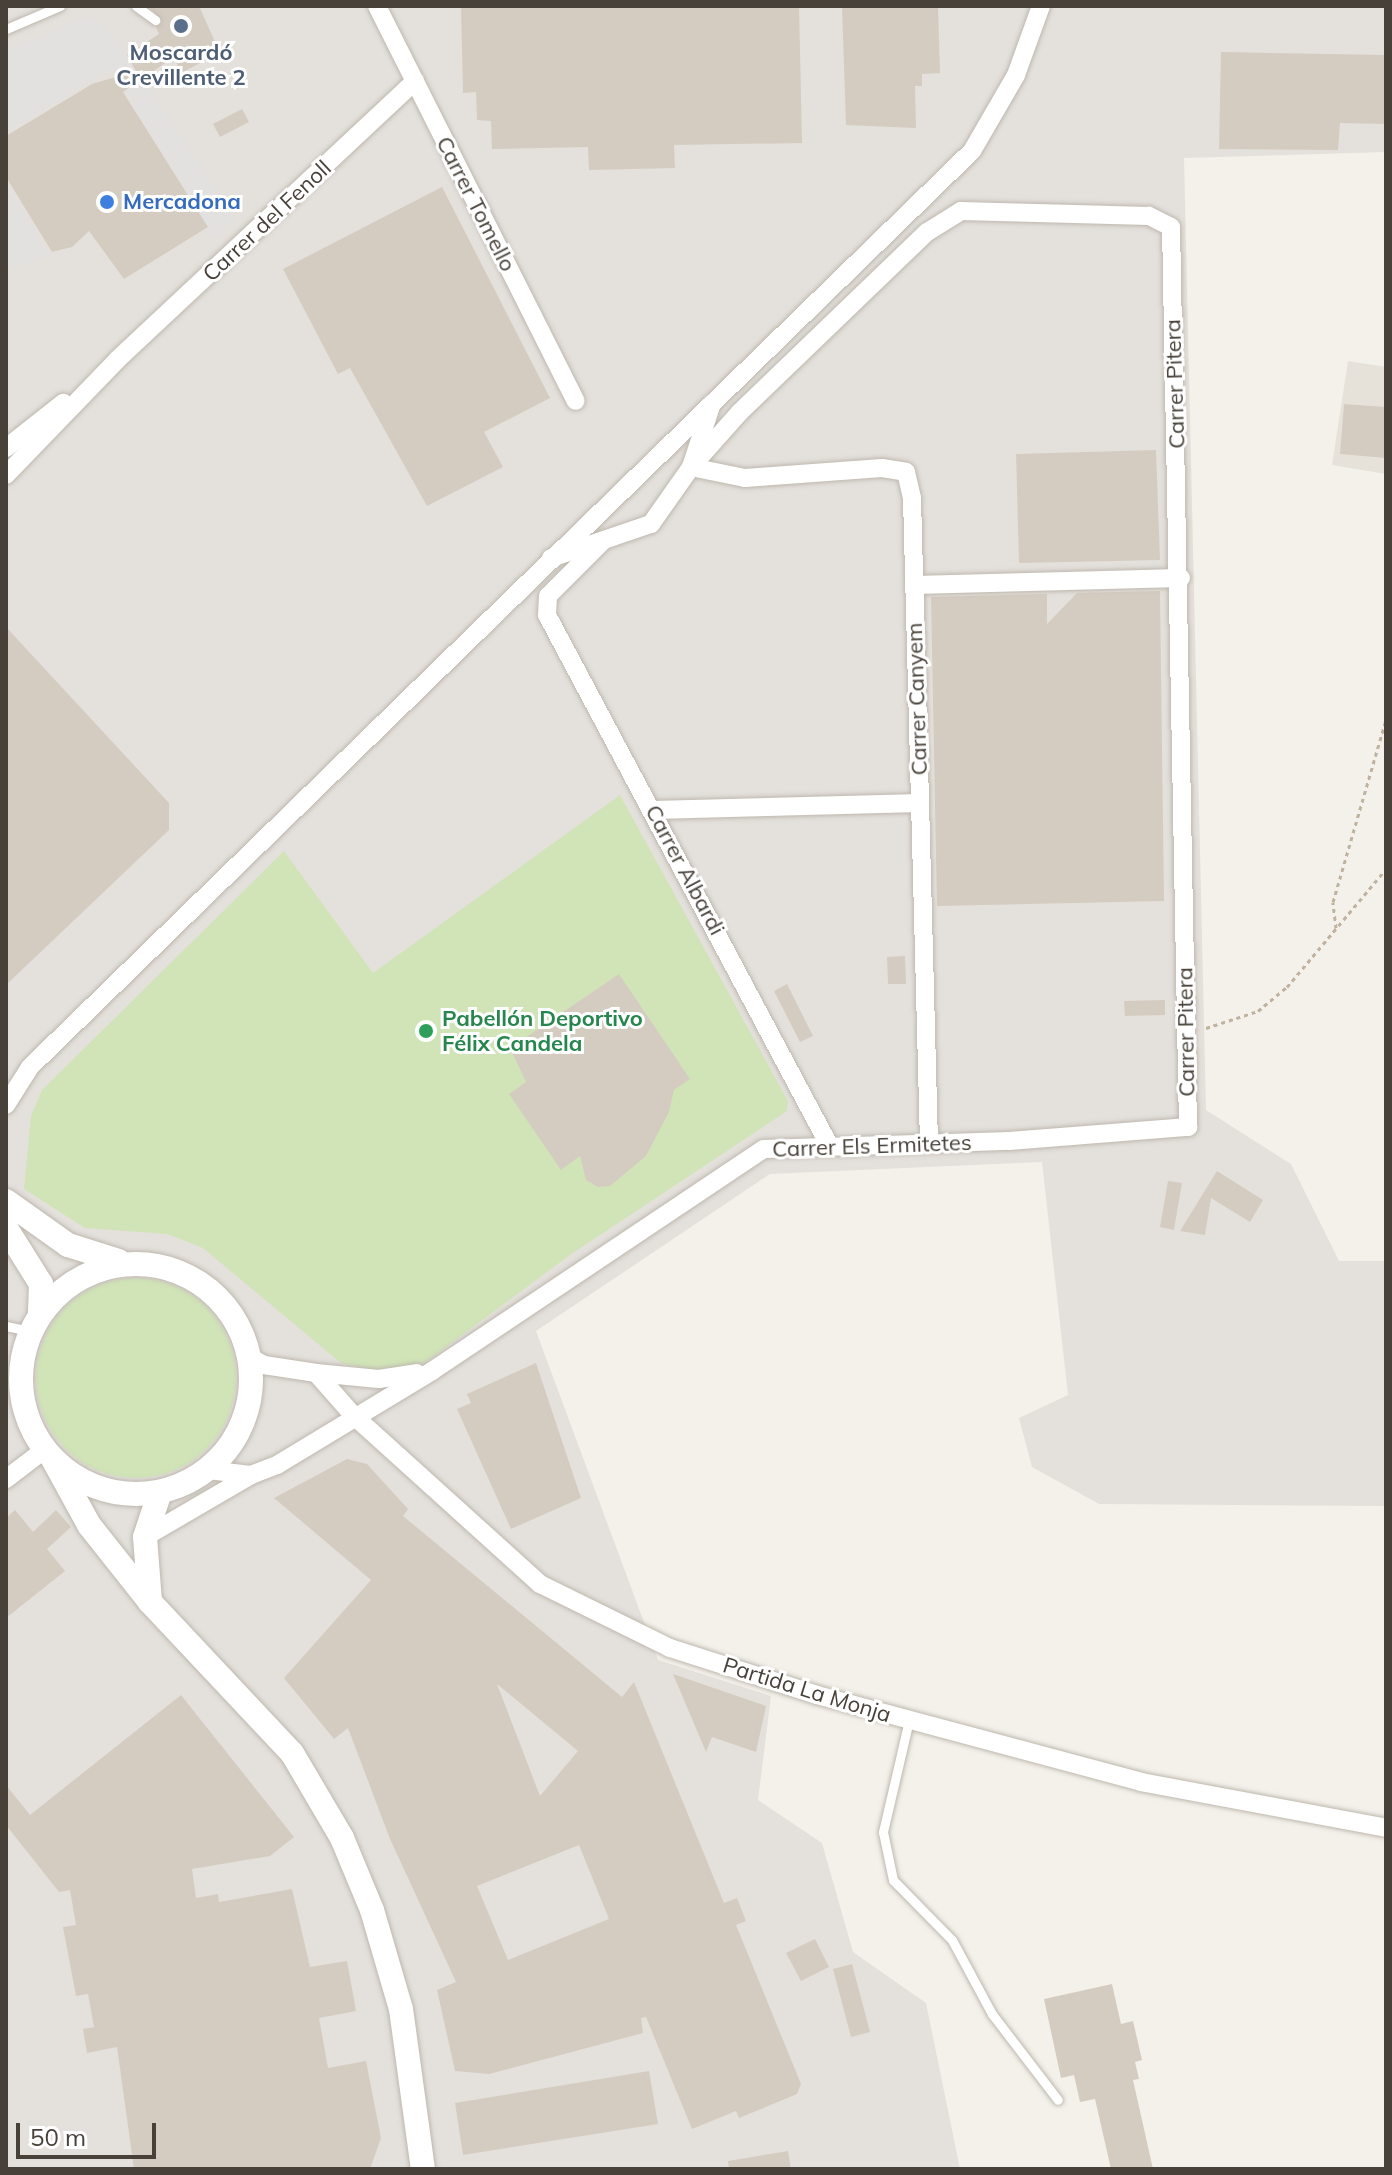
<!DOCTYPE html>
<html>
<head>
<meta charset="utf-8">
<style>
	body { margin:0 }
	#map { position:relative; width:1392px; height:2175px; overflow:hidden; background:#f4f1eb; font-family:Mulish,sans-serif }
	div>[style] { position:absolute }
	.residential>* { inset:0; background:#e7e2d9 }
	.industrial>* { inset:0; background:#e4e0dc }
	.green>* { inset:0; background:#d1e4b8 }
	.round { border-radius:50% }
	.parking>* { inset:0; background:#e3e1df }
	.building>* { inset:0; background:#d4ccc1 }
	.path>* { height:3px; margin-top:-1.5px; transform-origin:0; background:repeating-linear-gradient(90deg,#bfb3a0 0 4px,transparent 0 8px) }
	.roads { filter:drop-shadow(0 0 2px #beb8ae) drop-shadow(0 0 2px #beb8ae) }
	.service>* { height:9px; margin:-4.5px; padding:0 4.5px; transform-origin:4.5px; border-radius:4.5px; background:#fff }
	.minor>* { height:18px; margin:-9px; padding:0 9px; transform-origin:9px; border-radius:9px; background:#fff }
	.tertiary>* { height:24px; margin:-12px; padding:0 12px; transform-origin:12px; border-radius:12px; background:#fff }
	.tertiary>.ring { margin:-12px; padding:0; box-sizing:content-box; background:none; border:24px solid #fff; border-radius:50% }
	.dots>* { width:22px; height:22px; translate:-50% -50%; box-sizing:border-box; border:4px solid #fff; border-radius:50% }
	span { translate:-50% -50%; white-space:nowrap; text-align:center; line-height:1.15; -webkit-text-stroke:6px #fff; paint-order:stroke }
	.service-label { font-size:22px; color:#4e5e75; font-weight:700 }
	.shop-label { font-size:22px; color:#366cbe; font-weight:700 }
	.left { translate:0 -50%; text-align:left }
	.street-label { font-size:22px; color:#474139 }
	.leisure-label { font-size:22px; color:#27864d; font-weight:700 }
	.frame { position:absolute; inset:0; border:8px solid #474139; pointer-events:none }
	.scale { position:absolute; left:16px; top:2123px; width:140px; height:36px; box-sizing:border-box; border:4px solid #474139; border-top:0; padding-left:10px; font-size:24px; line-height:28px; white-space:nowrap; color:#474139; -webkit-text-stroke:6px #fff; paint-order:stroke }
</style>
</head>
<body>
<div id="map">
	<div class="residential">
		<div style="clip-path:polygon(1348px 361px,1386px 367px,1386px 474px,1332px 465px)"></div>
	</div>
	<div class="industrial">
		<div style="clip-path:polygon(6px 6px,1386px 6px,1386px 152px,1184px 158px,1206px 1110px,1291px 1164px,1339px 1261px,1386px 1261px,1386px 1506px,1099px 1504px,1032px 1467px,1019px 1418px,1068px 1395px,1042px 1162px,770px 1174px,536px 1331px,658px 1660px,771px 1696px,758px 1800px,822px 1843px,853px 1952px,926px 2003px,960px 2169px,6px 2169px)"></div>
	</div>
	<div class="green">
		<div style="clip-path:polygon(620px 795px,788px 1101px,787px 1111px,570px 1255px,423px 1364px,375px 1370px,341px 1363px,203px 1248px,167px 1234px,85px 1228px,24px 1189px,31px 1116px,42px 1090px,284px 851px,373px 973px)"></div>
		<div class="round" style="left:36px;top:1278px;width:200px;height:200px"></div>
	</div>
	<div class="parking">
		<div style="clip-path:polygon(88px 15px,113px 37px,235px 217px,215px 238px,111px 69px,6px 133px,6px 51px)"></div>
		<div style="clip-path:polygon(6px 182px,50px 256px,6px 271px)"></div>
	</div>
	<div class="building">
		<div style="clip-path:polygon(149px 6px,199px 6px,220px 53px,181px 73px,174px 57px,123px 92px,208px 227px,124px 279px,89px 231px,72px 247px,52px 252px,6px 177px,6px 136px,92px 84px,136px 71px,127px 55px,159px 34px,156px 27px,162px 22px)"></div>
		<div style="clip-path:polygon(461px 6px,799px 6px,802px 143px,674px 145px,675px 168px,589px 170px,588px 147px,492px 149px,491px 121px,477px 120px,476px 92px,463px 93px)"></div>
		<div style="clip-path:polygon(842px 6px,938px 6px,940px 73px,922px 74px,922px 86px,915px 86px,916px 128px,846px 125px)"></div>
		<div style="clip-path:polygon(1221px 52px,1386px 55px,1386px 124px,1340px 123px,1338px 150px,1219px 149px)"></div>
		<div style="clip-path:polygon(242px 109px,249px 122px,220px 137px,213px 124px)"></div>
		<div style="clip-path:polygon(442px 187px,550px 398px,484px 432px,503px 467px,427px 506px,350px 368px,338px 374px,283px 269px)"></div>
		<div style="clip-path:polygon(1344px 404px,1386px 407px,1386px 458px,1340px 454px)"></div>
		<div style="clip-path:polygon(1156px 450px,1160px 560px,1019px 563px,1016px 454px)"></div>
		<div style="clip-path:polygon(1160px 591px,1164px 901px,937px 906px,931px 597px,1047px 594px,1047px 624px,1077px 593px)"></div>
		<div style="clip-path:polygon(6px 627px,169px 803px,169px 830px,6px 985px)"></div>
		<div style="clip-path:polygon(905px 956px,906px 984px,888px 984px,887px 957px)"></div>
		<div style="clip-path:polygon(619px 974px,690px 1079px,674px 1090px,669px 1112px,646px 1156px,610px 1186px,598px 1187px,586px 1180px,580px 1156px,561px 1170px,509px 1094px,526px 1082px,510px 1048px)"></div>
		<div style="clip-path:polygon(787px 984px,813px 1036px,800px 1042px,774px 991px)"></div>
		<div style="clip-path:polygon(1165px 1000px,1165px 1015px,1125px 1016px,1124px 1001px)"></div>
		<div style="clip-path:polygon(1217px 1171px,1263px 1200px,1250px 1222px,1211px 1198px,1205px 1235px,1180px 1231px)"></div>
		<div style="clip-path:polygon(1168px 1181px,1182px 1183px,1174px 1230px,1160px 1227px)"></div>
		<div style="clip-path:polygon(536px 1363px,581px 1498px,511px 1529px,457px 1409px,471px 1403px,467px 1394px)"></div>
		<div style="clip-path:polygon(evenodd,347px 1459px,367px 1464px,408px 1509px,403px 1516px,622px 1697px,634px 1682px,724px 1903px,737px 1898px,746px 1921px,736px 1925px,801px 2084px,797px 2094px,739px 2118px,736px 2111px,692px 2129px,646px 2017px,641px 2018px,643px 2033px,489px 2074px,455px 2071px,437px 1990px,456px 1982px,390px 1839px,348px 1728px,334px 1739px,284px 1678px,371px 1580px,274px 1498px,347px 1459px,497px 1684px,578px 1751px,540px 1796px,497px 1684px,347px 1459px,579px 1845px,609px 1919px,508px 1960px,477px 1886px,579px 1845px)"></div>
		<div style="clip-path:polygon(15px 1510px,33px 1532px,56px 1510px,71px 1527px,47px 1549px,65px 1571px,6px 1618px,6px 1518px)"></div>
		<div style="clip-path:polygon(673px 1674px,766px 1706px,756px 1752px,712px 1737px,706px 1752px)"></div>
		<div style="clip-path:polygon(181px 1695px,294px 1837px,270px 1856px,192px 1869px,196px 1898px,218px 1894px,219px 1902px,292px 1889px,310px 1967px,347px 1961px,356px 2011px,319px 2018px,328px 2068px,366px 2061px,381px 2138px,370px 2169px,134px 2169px,117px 2047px,87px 2053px,83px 2029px,94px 2027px,88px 1994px,76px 1996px,63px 1927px,76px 1925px,70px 1890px,59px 1892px,6px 1825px,6px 1785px,30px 1815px)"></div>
		<div style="clip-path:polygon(815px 1939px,829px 1967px,801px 1981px,786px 1953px)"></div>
		<div style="clip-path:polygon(852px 1964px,870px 2032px,851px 2037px,833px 1969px)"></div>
		<div style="clip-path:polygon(1112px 1984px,1121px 2024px,1133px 2021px,1142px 2060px,1135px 2062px,1139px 2079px,1133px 2080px,1153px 2169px,1111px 2169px,1095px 2099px,1080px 2102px,1074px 2075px,1061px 2078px,1044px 1999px)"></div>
		<div style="clip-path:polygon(649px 2071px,658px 2124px,463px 2155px,455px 2103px)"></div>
		<div style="clip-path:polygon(788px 2151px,791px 2169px,729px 2169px,728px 2161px)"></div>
	</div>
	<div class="path">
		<div style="left:1336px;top:928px;width:26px;rotate:-97deg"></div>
		<div style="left:1333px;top:902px;width:191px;rotate:-73.8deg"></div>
		<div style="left:1206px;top:1028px;width:55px;rotate:-18.1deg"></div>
		<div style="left:1258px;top:1011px;width:38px;rotate:-40deg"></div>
		<div style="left:1287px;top:987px;width:154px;rotate:-50deg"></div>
	</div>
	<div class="roads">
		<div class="service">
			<div style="left:136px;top:6px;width:24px;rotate:36deg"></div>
			<div style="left:6px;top:29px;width:59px;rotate:-23.1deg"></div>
			<div style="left:6px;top:1326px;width:24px;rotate:12deg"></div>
			<div style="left:909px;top:1720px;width:115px;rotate:103.1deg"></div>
			<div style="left:883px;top:1832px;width:49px;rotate:78.2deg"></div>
			<div style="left:893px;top:1880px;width:84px;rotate:45.5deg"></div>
			<div style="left:952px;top:1940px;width:84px;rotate:61.6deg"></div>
			<div style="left:992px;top:2014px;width:108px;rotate:52.5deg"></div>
		</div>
		<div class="minor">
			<div style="left:377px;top:6px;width:442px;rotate:63.3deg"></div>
			<div style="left:6px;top:448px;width:73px;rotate:-38.3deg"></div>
			<div style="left:6px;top:475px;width:161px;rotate:-46deg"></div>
			<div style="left:118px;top:359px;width:407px;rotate:-43.1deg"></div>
			<div style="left:602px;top:542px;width:76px;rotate:135deg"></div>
			<div style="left:548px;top:596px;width:19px;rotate:93deg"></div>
			<div style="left:547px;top:615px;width:600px;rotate:61.98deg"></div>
			<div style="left:551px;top:558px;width:106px;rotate:-18.8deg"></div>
			<div style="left:651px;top:524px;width:70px;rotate:-54.9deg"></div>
			<div style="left:691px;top:467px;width:67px;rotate:-71.8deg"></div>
			<div style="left:914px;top:585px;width:267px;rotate:-1.5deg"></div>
			<div style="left:653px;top:810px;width:267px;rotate:-1.5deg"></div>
			<div style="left:6px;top:1105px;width:45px;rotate:-57.7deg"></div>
			<div style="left:30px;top:1067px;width:1314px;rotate:-44.2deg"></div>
			<div style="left:972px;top:151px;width:88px;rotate:-59.9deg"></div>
			<div style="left:1016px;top:75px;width:73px;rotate:-70.1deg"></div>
			<div style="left:250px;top:1357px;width:16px;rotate:30deg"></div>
			<div style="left:264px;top:1365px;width:53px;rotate:8.7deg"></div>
			<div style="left:316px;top:1373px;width:63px;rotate:5.4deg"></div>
			<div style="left:379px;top:1379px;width:38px;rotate:-9deg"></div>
			<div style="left:316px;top:1373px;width:56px;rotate:48.6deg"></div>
			<div style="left:353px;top:1415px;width:252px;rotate:42.1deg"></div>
			<div style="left:540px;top:1584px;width:145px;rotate:26.2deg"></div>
			<div style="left:670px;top:1648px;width:154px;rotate:17.7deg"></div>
			<div style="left:817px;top:1695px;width:335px;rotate:15deg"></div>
			<div style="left:1141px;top:1782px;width:249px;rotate:10.6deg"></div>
			<div style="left:208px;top:1470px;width:43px;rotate:6.6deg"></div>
			<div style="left:251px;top:1475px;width:28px;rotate:-21deg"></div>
			<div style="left:277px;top:1465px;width:181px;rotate:-31.2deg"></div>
			<div style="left:432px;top:1371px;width:399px;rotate:-33.8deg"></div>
			<div style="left:764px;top:1149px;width:245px;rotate:-1.9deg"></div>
			<div style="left:1009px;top:1141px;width:180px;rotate:-4.5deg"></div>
			<div style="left:1188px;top:1127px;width:900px;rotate:-91.08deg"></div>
			<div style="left:1171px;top:227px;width:25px;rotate:-153deg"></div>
			<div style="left:1149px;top:216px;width:188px;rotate:-178.5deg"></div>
			<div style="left:961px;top:211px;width:40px;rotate:148deg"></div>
			<div style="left:927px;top:232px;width:260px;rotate:136.1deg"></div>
			<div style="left:740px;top:412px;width:74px;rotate:131.7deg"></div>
			<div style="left:691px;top:467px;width:55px;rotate:11.5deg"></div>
			<div style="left:745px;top:478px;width:137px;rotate:-4.2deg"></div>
			<div style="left:882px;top:468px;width:24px;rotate:9deg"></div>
			<div style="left:906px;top:472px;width:27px;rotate:77deg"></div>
			<div style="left:912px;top:498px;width:645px;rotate:88.49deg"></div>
			<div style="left:6px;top:1479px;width:48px;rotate:-37.3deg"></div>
			<div style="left:145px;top:1537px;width:123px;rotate:-30.3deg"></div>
		</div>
		<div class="tertiary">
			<div style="left:6px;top:1201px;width:76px;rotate:35.4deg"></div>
			<div style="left:68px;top:1245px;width:53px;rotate:17.4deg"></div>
			<div style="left:6px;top:1228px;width:66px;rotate:58deg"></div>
			<div style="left:41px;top:1284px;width:28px;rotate:92deg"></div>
			<div class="ring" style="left:21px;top:1264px;width:206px;height:206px"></div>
			<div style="left:54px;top:1461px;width:73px;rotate:61.3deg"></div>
			<div style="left:89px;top:1525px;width:98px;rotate:51.6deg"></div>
			<div style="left:150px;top:1602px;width:207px;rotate:46.8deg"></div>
			<div style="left:292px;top:1753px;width:99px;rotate:59.5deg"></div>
			<div style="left:342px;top:1838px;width:78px;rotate:67.4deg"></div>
			<div style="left:372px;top:1910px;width:103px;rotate:73.7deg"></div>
			<div style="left:401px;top:2009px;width:162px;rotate:82.2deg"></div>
			<div style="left:150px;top:1602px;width:65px;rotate:-94.4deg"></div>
			<div style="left:145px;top:1537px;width:47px;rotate:-71.6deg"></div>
		</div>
	</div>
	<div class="dots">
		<div style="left:181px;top:26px;background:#5c6f8a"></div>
		<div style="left:107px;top:202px;background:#3f7fe0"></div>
		<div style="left:426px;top:1031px;background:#2e9e5b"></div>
	</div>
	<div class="service-label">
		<span style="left:181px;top:65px">Moscardó<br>Crevillente 2</span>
	</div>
	<div class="shop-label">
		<span class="left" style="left:123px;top:202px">Mercadona</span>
	</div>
	<div class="street-label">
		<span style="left:476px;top:204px;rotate:63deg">Carrer Tomello</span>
		<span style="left:267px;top:221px;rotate:-43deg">Carrer del Fenoll</span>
		<span style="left:1175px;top:384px;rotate:-92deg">Carrer Pitera</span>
		<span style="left:917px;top:699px;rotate:-92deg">Carrer Canyem</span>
		<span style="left:685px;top:870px;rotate:62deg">Carrer Albardi</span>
		<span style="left:1186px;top:1032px;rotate:-91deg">Carrer Pitera</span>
		<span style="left:872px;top:1146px;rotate:-2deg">Carrer Els Ermitetes</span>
		<span style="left:807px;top:1690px;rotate:17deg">Partida La Monja</span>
	</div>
	<div class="leisure-label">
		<span class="left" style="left:442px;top:1031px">Pabellón Deportivo<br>Félix Candela</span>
	</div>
	<div class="frame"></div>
	<div class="scale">50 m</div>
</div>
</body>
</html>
